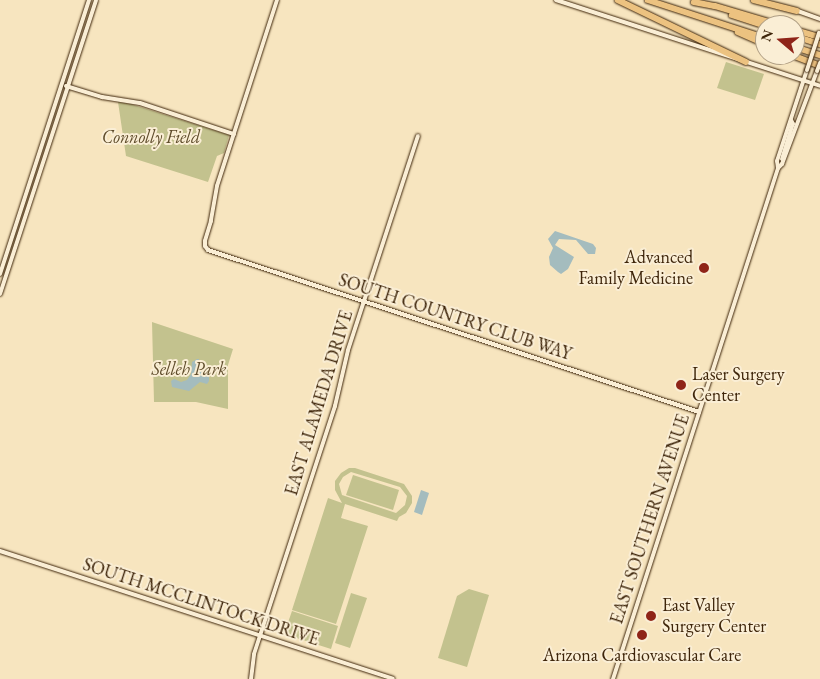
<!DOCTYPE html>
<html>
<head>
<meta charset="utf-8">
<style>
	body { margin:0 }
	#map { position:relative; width:820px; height:679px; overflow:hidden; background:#f7e5bf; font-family:"EB Garamond",serif }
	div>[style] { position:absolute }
	.green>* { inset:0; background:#c3c28e }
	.water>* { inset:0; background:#a4bcbe }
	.roads { filter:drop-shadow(0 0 1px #3e250a) drop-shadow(0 0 1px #3e250a) }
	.secondary>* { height:4px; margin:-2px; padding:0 2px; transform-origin:2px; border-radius:2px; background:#faeed5 }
	.highway>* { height:5.5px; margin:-2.75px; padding:0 2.75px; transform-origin:2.75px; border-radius:2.75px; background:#ecc280 }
	.bridges { filter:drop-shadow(0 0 1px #3e250a) drop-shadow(0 0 1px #3e250a) }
	.secondary-bridge>* { height:4px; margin:-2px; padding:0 2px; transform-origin:2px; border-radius:2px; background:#faeed5 }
	.dots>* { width:14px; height:14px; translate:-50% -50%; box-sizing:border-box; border:2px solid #faeed5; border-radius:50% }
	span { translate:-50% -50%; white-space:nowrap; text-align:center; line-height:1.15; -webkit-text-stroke:4px #faeed5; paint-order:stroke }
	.park-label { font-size:18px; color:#5f4c2b; font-style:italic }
	.poi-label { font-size:18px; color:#3e250a }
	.right { translate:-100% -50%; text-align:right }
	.left { translate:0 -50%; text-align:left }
	.street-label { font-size:18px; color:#3e250a }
	.north { position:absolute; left:755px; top:15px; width:50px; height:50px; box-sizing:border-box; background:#faeed5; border:1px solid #af9e84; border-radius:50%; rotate:288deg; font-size:14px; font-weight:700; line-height:20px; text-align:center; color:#3e250a }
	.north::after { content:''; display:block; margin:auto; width:18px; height:22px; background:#8f2418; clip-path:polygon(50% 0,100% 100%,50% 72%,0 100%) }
</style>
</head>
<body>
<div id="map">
	<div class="green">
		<div style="clip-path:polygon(726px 62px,764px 74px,755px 100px,717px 88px)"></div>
		<div style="clip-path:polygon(118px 102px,131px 104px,229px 135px,224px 153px,217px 156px,208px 182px,126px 156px)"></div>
		<div style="clip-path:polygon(152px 322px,233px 349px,228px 365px,228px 409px,196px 402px,154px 402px)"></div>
		<div style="clip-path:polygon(evenodd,349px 468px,355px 468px,404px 484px,412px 496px,412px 503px,406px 513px,399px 517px,397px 521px,345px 504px,341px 518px,368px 526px,336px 624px,292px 610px,328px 498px,342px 503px,335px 490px,335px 481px,341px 473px,349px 468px,351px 472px,400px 487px,407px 496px,405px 505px,396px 513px,342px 495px,339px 484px,343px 477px,351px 472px)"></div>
		<div style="clip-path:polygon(353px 475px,399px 490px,393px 510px,346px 495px)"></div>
		<div style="clip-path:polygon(469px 589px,489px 595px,467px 667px,438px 658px,457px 596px)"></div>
		<div style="clip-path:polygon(351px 593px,367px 598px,350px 648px,335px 643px)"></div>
		<div style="clip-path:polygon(292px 611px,338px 626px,331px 649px,284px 634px)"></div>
	</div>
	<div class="water">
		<div style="clip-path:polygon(555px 231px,593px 244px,596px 248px,595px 254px,588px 254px,576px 240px,559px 239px,555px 245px,574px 257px,568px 269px,561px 274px,558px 272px,550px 265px,549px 257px,553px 248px,548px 239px)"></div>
		<div style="clip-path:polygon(197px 359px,199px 359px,199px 370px,209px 373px,209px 381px,207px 384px,200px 382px,189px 391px,172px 387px,171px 381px,174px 379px,181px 382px,187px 380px,191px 374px,192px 362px)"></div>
		<div style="clip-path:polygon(421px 490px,429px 493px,422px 515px,414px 512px)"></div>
	</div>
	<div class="roads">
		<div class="secondary">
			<div style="left:277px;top:0;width:195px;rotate:107.9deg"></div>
			<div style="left:217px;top:186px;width:36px;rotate:100deg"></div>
			<div style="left:211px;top:221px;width:21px;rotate:107deg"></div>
			<div style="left:205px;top:241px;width:5px;rotate:90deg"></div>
			<div style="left:205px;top:246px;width:5px;rotate:53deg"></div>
			<div style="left:208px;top:250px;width:517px;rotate:18.26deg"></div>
			<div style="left:556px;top:0;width:278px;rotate:18deg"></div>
			<div style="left:795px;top:10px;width:27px;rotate:20deg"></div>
			<div style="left:66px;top:86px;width:38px;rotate:17deg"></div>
			<div style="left:102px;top:97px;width:38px;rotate:9deg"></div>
			<div style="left:140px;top:103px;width:99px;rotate:18.3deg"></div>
			<div style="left:782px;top:159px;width:37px;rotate:-73deg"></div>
			<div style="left:793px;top:124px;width:4px;rotate:-117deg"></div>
			<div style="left:778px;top:168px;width:7px;rotate:-98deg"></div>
			<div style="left:777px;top:161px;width:96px;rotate:-71.8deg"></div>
			<div style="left:0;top:274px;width:288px;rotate:-72deg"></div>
			<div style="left:0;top:294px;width:309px;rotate:-71.9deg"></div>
			<div style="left:0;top:551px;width:413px;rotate:18deg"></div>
			<div style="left:251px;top:679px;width:25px;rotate:-83deg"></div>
			<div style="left:254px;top:654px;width:261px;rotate:-71.9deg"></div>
			<div style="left:335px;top:406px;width:57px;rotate:-76.9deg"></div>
			<div style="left:348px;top:350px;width:225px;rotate:-71.9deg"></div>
			<div style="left:613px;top:679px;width:537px;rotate:-72.1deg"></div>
			<div style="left:778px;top:168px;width:6px;rotate:-45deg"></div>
			<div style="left:782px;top:164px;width:99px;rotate:-69.4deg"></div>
		</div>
		<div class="highway">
			<div style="left:618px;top:0;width:142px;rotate:25.8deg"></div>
			<div style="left:648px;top:0;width:123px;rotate:18deg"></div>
			<div style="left:754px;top:0;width:44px;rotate:14.3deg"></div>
			<div style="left:694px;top:2px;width:21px;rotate:11deg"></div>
			<div style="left:715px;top:6px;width:67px;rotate:16.5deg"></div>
			<div style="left:732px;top:15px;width:35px;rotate:18deg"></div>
			<div style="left:795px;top:30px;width:26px;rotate:16deg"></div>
			<div style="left:738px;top:32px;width:30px;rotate:24deg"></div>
			<div style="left:795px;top:36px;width:26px;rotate:18deg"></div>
			<div style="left:795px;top:47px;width:26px;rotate:18deg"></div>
			<div style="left:792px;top:55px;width:30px;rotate:21deg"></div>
		</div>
	</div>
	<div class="bridges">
		<div class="secondary-bridge">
			<div style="left:807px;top:70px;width:39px;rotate:-72deg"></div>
			<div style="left:817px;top:71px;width:9px;rotate:-69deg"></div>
		</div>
	</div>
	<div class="dots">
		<div style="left:704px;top:268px;background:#8f2418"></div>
		<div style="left:681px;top:385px;background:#8f2418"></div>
		<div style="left:651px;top:616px;background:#8f2418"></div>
		<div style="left:642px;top:635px;background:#8f2418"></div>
	</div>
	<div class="park-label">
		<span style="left:151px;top:137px">Connolly Field</span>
		<span style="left:189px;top:369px">Selleh Park</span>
	</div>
	<div class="poi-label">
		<span class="right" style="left:693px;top:268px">Advanced<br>Family Medicine</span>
		<span class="left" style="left:692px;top:385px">Laser Surgery<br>Center</span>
		<span class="left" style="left:662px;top:616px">East Valley<br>Surgery Center</span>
		<span style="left:642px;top:655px">Arizona Cardiovascular Care</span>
	</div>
	<div class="street-label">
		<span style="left:455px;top:317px;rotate:18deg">SOUTH COUNTRY CLUB WAY</span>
		<span style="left:319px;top:403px;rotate:-73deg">EAST ALAMEDA DRIVE</span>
		<span style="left:650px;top:519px;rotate:-72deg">EAST SOUTHERN AVENUE</span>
		<span style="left:201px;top:602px;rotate:18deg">SOUTH MCCLINTOCK DRIVE</span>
	</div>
	<div class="north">N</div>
</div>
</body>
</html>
